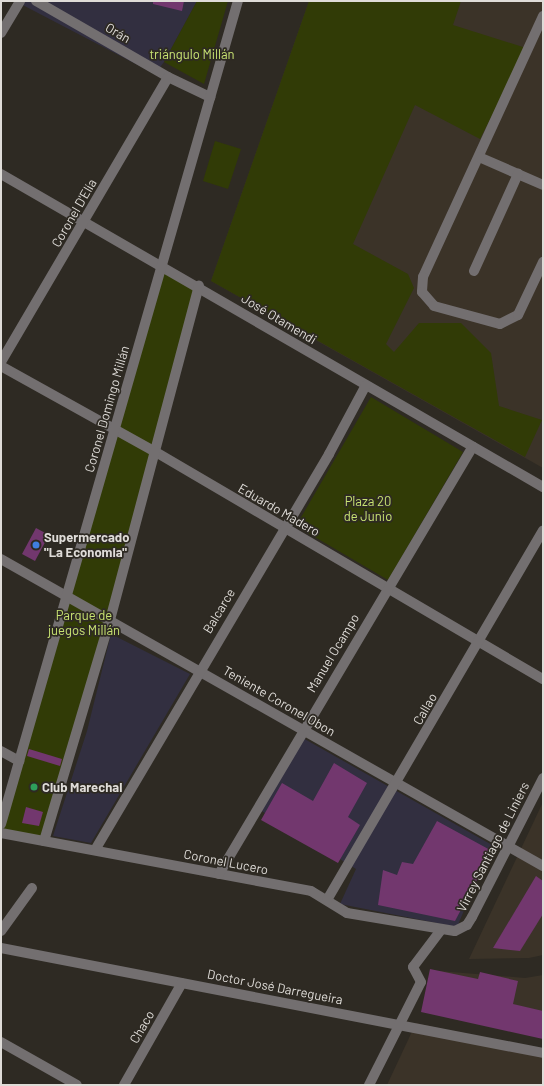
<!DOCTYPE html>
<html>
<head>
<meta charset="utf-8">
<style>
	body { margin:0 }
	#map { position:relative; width:544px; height:1086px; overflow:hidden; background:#2e2a23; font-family:Barlow,sans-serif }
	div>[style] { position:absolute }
	.commercial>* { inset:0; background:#322f40 }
	.built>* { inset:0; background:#3b3328 }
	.green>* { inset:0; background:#313b06 }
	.building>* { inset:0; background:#72376e }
	.minor>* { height:10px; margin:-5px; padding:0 5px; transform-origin:5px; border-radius:5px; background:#736f70 }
	.dots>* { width:11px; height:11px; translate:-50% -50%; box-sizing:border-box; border:2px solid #2e2a23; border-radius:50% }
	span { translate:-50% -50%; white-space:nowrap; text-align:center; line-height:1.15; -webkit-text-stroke:3.5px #2e2a23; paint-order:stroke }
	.street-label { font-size:13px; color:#dfdcd8 }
	.park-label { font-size:13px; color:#c8e372 }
	.poi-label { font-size:13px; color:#dfdcd8; font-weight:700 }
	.left { translate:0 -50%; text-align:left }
	.frame { position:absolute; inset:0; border:2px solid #dfdcd8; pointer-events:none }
</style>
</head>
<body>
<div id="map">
	<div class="commercial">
		<div style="clip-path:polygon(15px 1px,197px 1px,164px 62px,155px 74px)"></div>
		<div style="clip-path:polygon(111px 634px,190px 674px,91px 843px,53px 836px,87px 731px)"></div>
		<div style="clip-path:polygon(301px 737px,492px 845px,457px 927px,340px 904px,356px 869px,260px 810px)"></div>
	</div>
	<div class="built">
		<div style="clip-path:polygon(309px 1px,543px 1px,543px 468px,211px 281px)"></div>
		<div style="clip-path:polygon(543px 802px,543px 955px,529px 958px,469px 959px)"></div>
		<div style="clip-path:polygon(439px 971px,525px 978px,543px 975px,543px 1036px,424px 1009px)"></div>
		<div style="clip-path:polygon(416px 1023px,543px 1051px,543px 1085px,387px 1085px)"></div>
	</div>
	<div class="green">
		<div style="clip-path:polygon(197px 1px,228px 1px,204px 84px,164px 62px)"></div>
		<div style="clip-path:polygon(309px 1px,461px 1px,453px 25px,526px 48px,480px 139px,415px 105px,353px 244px,408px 274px,414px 288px,386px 344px,394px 352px,419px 323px,461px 323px,491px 353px,499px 406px,542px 420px,525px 457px,211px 281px)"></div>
		<div style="clip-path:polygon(215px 141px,241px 149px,228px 189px,203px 181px)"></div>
		<div style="clip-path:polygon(161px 266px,199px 286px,44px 841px,1px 833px)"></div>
		<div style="clip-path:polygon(371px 397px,463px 452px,388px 580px,296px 526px)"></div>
	</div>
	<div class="building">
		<div style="clip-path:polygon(153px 1px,184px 1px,182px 11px,153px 4px)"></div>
		<div style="clip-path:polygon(36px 528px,49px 535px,35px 561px,22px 554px)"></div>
		<div style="clip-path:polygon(29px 749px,62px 759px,60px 766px,27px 756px)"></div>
		<div style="clip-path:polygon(334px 763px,367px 783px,348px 817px,360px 825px,338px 863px,261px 820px,282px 783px,313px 801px)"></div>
		<div style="clip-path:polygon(26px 807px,43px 812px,39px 826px,22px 823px)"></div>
		<div style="clip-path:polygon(437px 821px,492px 851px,455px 921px,378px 905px,383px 870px,397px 875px,402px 862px,413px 864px)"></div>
		<div style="clip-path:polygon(536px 876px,543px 881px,543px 914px,520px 951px,493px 948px)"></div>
		<div style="clip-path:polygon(430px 969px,478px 979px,480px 972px,518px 981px,513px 1004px,543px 1011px,543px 1039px,421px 1012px)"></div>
	</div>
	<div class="minor">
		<div style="left:36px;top:1px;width:152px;rotate:29.9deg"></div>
		<div style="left:168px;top:77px;width:47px;rotate:25.5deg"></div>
		<div style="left:543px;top:16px;width:287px;rotate:114.7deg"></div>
		<div style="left:423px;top:277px;width:15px;rotate:94deg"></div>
		<div style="left:422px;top:292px;width:18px;rotate:49deg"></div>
		<div style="left:434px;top:306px;width:68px;rotate:15.3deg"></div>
		<div style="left:500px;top:324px;width:20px;rotate:-27deg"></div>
		<div style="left:518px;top:315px;width:59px;rotate:-64.7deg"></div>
		<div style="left:1px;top:33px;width:37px;rotate:-59deg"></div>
		<div style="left:479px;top:157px;width:70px;rotate:23.6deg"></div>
		<div style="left:1px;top:174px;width:626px;rotate:30.01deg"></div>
		<div style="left:474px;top:271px;width:107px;rotate:-65.6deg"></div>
		<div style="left:1px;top:362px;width:330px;rotate:-59.6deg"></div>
		<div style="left:1px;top:366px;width:175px;rotate:29.1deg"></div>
		<div style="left:154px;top:451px;width:451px;rotate:30.4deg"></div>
		<div style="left:1px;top:559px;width:623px;rotate:29.53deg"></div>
		<div style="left:1px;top:751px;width:21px;rotate:29deg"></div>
		<div style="left:1px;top:824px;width:856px;rotate:-73.94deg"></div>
		<div style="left:1px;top:833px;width:315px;rotate:10.6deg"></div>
		<div style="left:311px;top:891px;width:42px;rotate:31.4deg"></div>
		<div style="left:347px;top:913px;width:109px;rotate:9.5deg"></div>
		<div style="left:455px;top:931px;width:13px;rotate:-27deg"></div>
		<div style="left:467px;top:925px;width:9px;rotate:-58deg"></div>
		<div style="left:472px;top:917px;width:156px;rotate:-62.9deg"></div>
		<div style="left:44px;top:841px;width:231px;rotate:-73.4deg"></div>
		<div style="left:110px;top:620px;width:346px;rotate:-75.1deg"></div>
		<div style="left:95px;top:850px;width:460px;rotate:-59.4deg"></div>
		<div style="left:329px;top:454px;width:78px;rotate:-61.8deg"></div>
		<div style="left:219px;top:874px;width:497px;rotate:-59.3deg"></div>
		<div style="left:327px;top:900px;width:428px;rotate:-59.7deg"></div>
		<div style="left:1px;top:931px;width:53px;rotate:-54.2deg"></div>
		<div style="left:1px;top:948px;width:552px;rotate:10.96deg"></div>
		<div style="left:1px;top:1042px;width:87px;rotate:29.5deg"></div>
		<div style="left:124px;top:1085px;width:117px;rotate:-60.4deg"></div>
		<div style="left:369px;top:1085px;width:115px;rotate:-63.2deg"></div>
		<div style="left:421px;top:982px;width:17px;rotate:-118deg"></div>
		<div style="left:413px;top:967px;width:46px;rotate:-52.9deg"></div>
	</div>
	<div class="dots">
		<div style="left:36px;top:545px;background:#3f7fe0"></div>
		<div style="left:34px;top:787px;background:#2e9e5b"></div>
	</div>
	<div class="street-label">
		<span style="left:118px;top:33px;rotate:30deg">Orán</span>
		<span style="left:74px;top:213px;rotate:-60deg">Coronel D'Elía</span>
		<span style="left:279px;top:319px;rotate:31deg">José Otamendi</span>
		<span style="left:107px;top:409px;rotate:-74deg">Coronel Domingo Millán</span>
		<span style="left:279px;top:510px;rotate:30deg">Eduardo Madero</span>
		<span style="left:219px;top:611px;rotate:-59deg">Balcarce</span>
		<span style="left:333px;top:653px;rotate:-59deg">Manuel Ocampo</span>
		<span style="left:279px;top:701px;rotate:30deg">Teniente Coronel Obon</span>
		<span style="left:425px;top:709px;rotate:-60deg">Callao</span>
		<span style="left:493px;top:847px;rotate:-63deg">Virrey Santiago de Liniers</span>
		<span style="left:226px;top:862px;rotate:11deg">Coronel Lucero</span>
		<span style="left:275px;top:987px;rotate:11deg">Doctor José Darregueira</span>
		<span style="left:142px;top:1027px;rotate:-60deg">Chaco</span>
	</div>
	<div class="park-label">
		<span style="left:192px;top:54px">triángulo Millán</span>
		<span style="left:368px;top:509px">Plaza 20<br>de Junio</span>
		<span style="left:84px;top:623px">Parque de<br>juegos Millán</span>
	</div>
	<div class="poi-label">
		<span class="left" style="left:44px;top:545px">Supermercado<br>"La Economia"</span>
		<span class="left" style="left:42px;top:787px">Club Marechal</span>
	</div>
	<div class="frame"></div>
</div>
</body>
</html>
